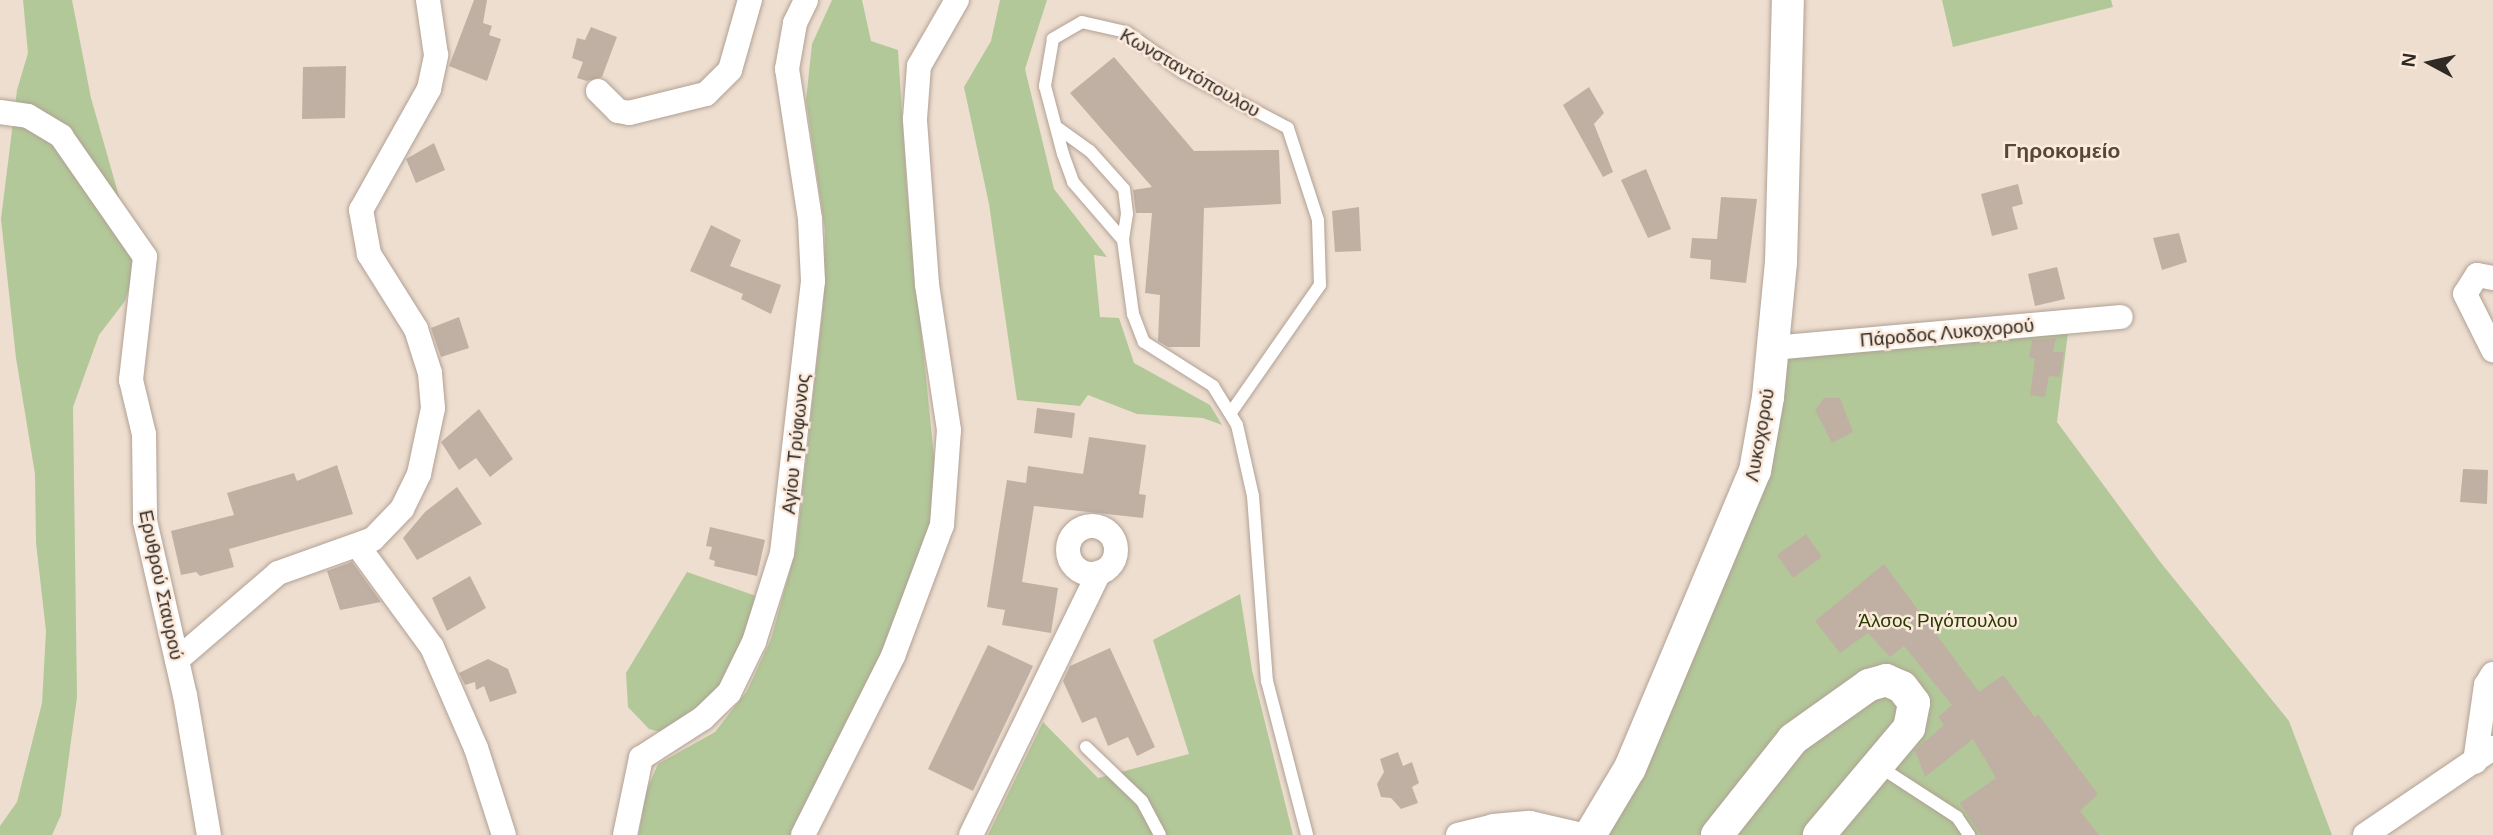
<!DOCTYPE html>
<html>
<head>
<meta charset="utf-8">
<style>
	body { margin:0 }
	#map { position:relative; width:2493px; height:835px; overflow:hidden; background:#eeded0; font-family:Helvetica,sans-serif }
	div>[style] { position:absolute }
	.green>* { inset:0; background:#b2c899 }
	.building>* { inset:0; background:#c0b0a3 }
	.roads { filter:drop-shadow(0 0 2px #b1a194) drop-shadow(0 0 2px #b1a194) }
	.service>* { height:12px; margin:-6px; padding:0 6px; transform-origin:6px; border-radius:6px; background:#fff }
	.minor>* { height:24px; margin:-12px; padding:0 12px; transform-origin:12px; border-radius:12px; background:#fff }
	.minor>.ring { margin:-12px; padding:0; box-sizing:content-box; background:none; border:24px solid #fff; border-radius:50% }
	.tertiary>* { height:32px; margin:-16px; padding:0 16px; transform-origin:16px; border-radius:16px; background:#fff }
	span { translate:-50% -50%; white-space:nowrap; text-align:center; line-height:1.15; -webkit-text-stroke:5px #fcebdd; paint-order:stroke }
	.street-label { font-size:19px; color:#302a25 }
	.park-label { font-size:19px; color:#283d00 }
	.neighbourhood-label { font-size:21px; color:#54473b; font-weight:700 }
	.north { position:absolute; left:2395px; top:28px; width:70px; height:70px; -webkit-text-stroke:5px #fcebdd; paint-order:stroke; rotate:278deg; font-size:19px; font-weight:700; line-height:28px; text-align:center; color:#302a25 }
	.north::after { content:''; display:block; margin:auto; width:24px; height:32px; background:#302a25; clip-path:polygon(50% 0,100% 100%,50% 72%,0 100%) }
</style>
</head>
<body>
<div id="map">
	<div class="green">
		<div style="clip-path:polygon(23px 0,72px 0,91px 98px,134px 249px,135px 271px,125px 301px,99px 335px,73px 407px,77px 697px,61px 815px,52px 835px,0 835px,0 826px,17px 802px,42px 703px,46px 631px,36px 543px,35px 474px,16px 358px,1px 219px,17px 90px,28px 53px)"></div>
		<div style="clip-path:polygon(832px 0,862px 0,871px 41px,898px 50px,907px 190px,936px 476px,929px 533px,876px 665px,796px 835px,639px 835px,645px 794px,658px 764px,715px 732px,747px 691px,771px 639px,796px 549px,823px 306px,825px 230px,806px 100px,812px 44px)"></div>
		<div style="clip-path:polygon(1000px 0,1047px 0,1025px 69px,1054px 189px,1107px 257px,1094px 255px,1100px 317px,1119px 318px,1134px 363px,1210px 405px,1222px 425px,1203px 418px,1137px 414px,1088px 395px,1080px 406px,1017px 400px,989px 204px,964px 87px,991px 41px)"></div>
		<div style="clip-path:polygon(1942px 0,2111px 0,2113px 7px,1953px 47px)"></div>
		<div style="clip-path:polygon(2068px 332px,2057px 422px,2161px 563px,2289px 721px,2332px 835px,1559px 835px,1617px 808px,1783px 352px)"></div>
		<div style="clip-path:polygon(687px 572px,759px 597px,728px 682px,704px 710px,665px 733px,649px 729px,628px 707px,626px 673px)"></div>
		<div style="clip-path:polygon(1240px 594px,1252px 670px,1293px 835px,988px 835px,1043px 722px,1098px 778px,1189px 754px,1153px 640px)"></div>
	</div>
	<div class="building">
		<div style="clip-path:polygon(474px 0,487px 0,483px 23px,492px 26px,489px 35px,501px 39px,487px 81px,449px 66px)"></div>
		<div style="clip-path:polygon(591px 27px,617px 37px,602px 77px,587px 81px,577px 78px,583px 62px,572px 58px,577px 38px,585px 40px)"></div>
		<div style="clip-path:polygon(1114px 57px,1194px 151px,1279px 150px,1281px 204px,1204px 208px,1200px 347px,1168px 347px,1158px 341px,1160px 295px,1145px 293px,1152px 213px,1136px 213px,1133px 190px,1152px 187px,1070px 93px)"></div>
		<div style="clip-path:polygon(346px 66px,345px 118px,302px 119px,303px 67px)"></div>
		<div style="clip-path:polygon(1589px 87px,1604px 113px,1594px 124px,1613px 172px,1603px 177px,1563px 105px)"></div>
		<div style="clip-path:polygon(434px 143px,445px 170px,416px 183px,406px 159px)"></div>
		<div style="clip-path:polygon(1646px 169px,1671px 229px,1648px 238px,1621px 180px)"></div>
		<div style="clip-path:polygon(2018px 184px,2023px 204px,2012px 207px,2018px 229px,1992px 236px,1981px 194px)"></div>
		<div style="clip-path:polygon(1721px 197px,1757px 199px,1746px 283px,1710px 279px,1711px 260px,1690px 258px,1692px 238px,1717px 239px)"></div>
		<div style="clip-path:polygon(1359px 207px,1361px 251px,1335px 252px,1332px 211px)"></div>
		<div style="clip-path:polygon(711px 225px,741px 240px,730px 266px,781px 285px,771px 314px,741px 299px,743px 294px,690px 271px)"></div>
		<div style="clip-path:polygon(2179px 233px,2187px 262px,2162px 270px,2153px 238px)"></div>
		<div style="clip-path:polygon(2057px 267px,2065px 299px,2035px 306px,2028px 274px)"></div>
		<div style="clip-path:polygon(459px 317px,469px 348px,441px 357px,431px 328px)"></div>
		<div style="clip-path:polygon(2056px 338px,2053px 352px,2064px 352px,2060px 377px,2049px 376px,2045px 397px,2030px 395px,2035px 359px,2029px 357px,2032px 340px)"></div>
		<div style="clip-path:polygon(1824px 398px,1840px 398px,1853px 432px,1832px 443px,1815px 410px)"></div>
		<div style="clip-path:polygon(1037px 408px,1075px 413px,1072px 438px,1034px 433px)"></div>
		<div style="clip-path:polygon(479px 409px,513px 459px,490px 477px,476px 458px,459px 470px,441px 442px)"></div>
		<div style="clip-path:polygon(1089px 437px,1146px 445px,1139px 494px,1146px 495px,1143px 518px,1034px 506px,1022px 582px,1058px 588px,1051px 633px,1002px 625px,1005px 610px,987px 607px,1007px 480px,1026px 483px,1028px 466px,1083px 474px)"></div>
		<div style="clip-path:polygon(337px 465px,353px 514px,229px 549px,234px 567px,200px 576px,196px 572px,181px 575px,171px 531px,234px 515px,227px 493px,294px 473px,297px 481px)"></div>
		<div style="clip-path:polygon(2463px 469px,2488px 470px,2487px 504px,2460px 502px)"></div>
		<div style="clip-path:polygon(457px 487px,482px 524px,417px 560px,403px 538px,425px 512px)"></div>
		<div style="clip-path:polygon(710px 527px,765px 540px,757px 576px,714px 566px,715px 561px,709px 559px,712px 547px,706px 546px)"></div>
		<div style="clip-path:polygon(1806px 534px,1822px 557px,1793px 578px,1777px 555px)"></div>
		<div style="clip-path:polygon(352px 562px,381px 602px,340px 610px,327px 571px)"></div>
		<div style="clip-path:polygon(1884px 564px,1979px 692px,2003px 675px,2035px 717px,2038px 714px,2098px 794px,2080px 811px,2099px 835px,1981px 835px,1960px 803px,1996px 778px,1973px 739px,1925px 777px,1915px 750px,1944px 725px,1938px 717px,1952px 705px,1904px 646px,1890px 657px,1868px 633px,1840px 653px,1815px 621px)"></div>
		<div style="clip-path:polygon(470px 576px,486px 608px,447px 631px,432px 598px)"></div>
		<div style="clip-path:polygon(988px 645px,1033px 666px,973px 791px,928px 769px)"></div>
		<div style="clip-path:polygon(1110px 648px,1155px 747px,1137px 756px,1128px 737px,1108px 746px,1096px 717px,1082px 723px,1063px 681px,1070px 666px)"></div>
		<div style="clip-path:polygon(488px 659px,508px 669px,517px 693px,490px 702px,484px 686px,476px 690px,475px 682px,465px 685px,459px 673px)"></div>
		<div style="clip-path:polygon(1398px 752px,1403px 766px,1412px 762px,1419px 783px,1412px 787px,1418px 803px,1401px 809px,1391px 798px,1381px 797px,1377px 784px,1384px 772px,1380px 759px)"></div>
	</div>
	<div class="roads">
		<div class="service">
			<div style="left:1058px;top:128px;width:39px;rotate:36deg"></div>
			<div style="left:1090px;top:151px;width:51px;rotate:48.2deg"></div>
			<div style="left:1124px;top:189px;width:25px;rotate:83deg"></div>
			<div style="left:1127px;top:214px;width:26px;rotate:99deg"></div>
			<div style="left:1232px;top:411px;width:154px;rotate:-55.1deg"></div>
			<div style="left:1320px;top:285px;width:65px;rotate:-91.8deg"></div>
			<div style="left:1318px;top:220px;width:97px;rotate:-108.1deg"></div>
			<div style="left:1288px;top:128px;width:118px;rotate:-152.1deg"></div>
			<div style="left:1184px;top:73px;width:71px;rotate:-144.7deg"></div>
			<div style="left:1126px;top:32px;width:45px;rotate:-167.2deg"></div>
			<div style="left:1082px;top:22px;width:34px;rotate:150deg"></div>
			<div style="left:1053px;top:39px;width:48px;rotate:99.7deg"></div>
			<div style="left:1045px;top:86px;width:70px;rotate:75.2deg"></div>
			<div style="left:1063px;top:154px;width:30px;rotate:70deg"></div>
			<div style="left:1073px;top:182px;width:77px;rotate:49.2deg"></div>
			<div style="left:1123px;top:240px;width:75px;rotate:82.3deg"></div>
			<div style="left:1133px;top:314px;width:30px;rotate:69deg"></div>
			<div style="left:1144px;top:342px;width:82px;rotate:32.5deg"></div>
			<div style="left:1213px;top:386px;width:46px;rotate:58.4deg"></div>
			<div style="left:1237px;top:425px;width:73px;rotate:77.3deg"></div>
			<div style="left:1253px;top:496px;width:186px;rotate:85.7deg"></div>
			<div style="left:1267px;top:681px;width:159px;rotate:75.4deg"></div>
			<div style="left:1086px;top:747px;width:78px;rotate:44deg"></div>
			<div style="left:1142px;top:801px;width:38px;rotate:62deg"></div>
			<div style="left:1880px;top:767px;width:92px;rotate:33deg"></div>
			<div style="left:1957px;top:817px;width:22px;rotate:56deg"></div>
		</div>
		<div class="minor">
			<div style="left:598px;top:91px;width:28px;rotate:45deg"></div>
			<div style="left:618px;top:111px;width:11px;rotate:10deg"></div>
			<div style="left:629px;top:113px;width:79px;rotate:-13.9deg"></div>
			<div style="left:706px;top:94px;width:34px;rotate:-45deg"></div>
			<div style="left:730px;top:70px;width:73px;rotate:-74.1deg"></div>
			<div style="left:0;top:112px;width:28px;rotate:8deg"></div>
			<div style="left:28px;top:116px;width:39px;rotate:31deg"></div>
			<div style="left:61px;top:136px;width:147px;rotate:55.2deg"></div>
			<div style="left:145px;top:257px;width:124px;rotate:96.5deg"></div>
			<div style="left:131px;top:380px;width:56px;rotate:76.5deg"></div>
			<div style="left:144px;top:434px;width:87px;rotate:89.3deg"></div>
			<div style="left:145px;top:521px;width:179px;rotate:77.1deg"></div>
			<div style="left:185px;top:695px;width:142px;rotate:80.3deg"></div>
			<div style="left:2493px;top:278px;width:16px;rotate:-169deg"></div>
			<div style="left:2477px;top:275px;width:22px;rotate:122deg"></div>
			<div style="left:2465px;top:294px;width:63px;rotate:63.4deg"></div>
			<div style="left:1773px;top:348px;width:349px;rotate:-5.1deg"></div>
			<div class="ring" style="left:1068px;top:526px;width:24px;height:24px"></div>
			<div style="left:358px;top:546px;width:125px;rotate:53.8deg"></div>
			<div style="left:432px;top:647px;width:110px;rotate:66.5deg"></div>
			<div style="left:476px;top:748px;width:91px;rotate:72.2deg"></div>
			<div style="left:177px;top:660px;width:133px;rotate:-40.7deg"></div>
			<div style="left:278px;top:573px;width:101px;rotate:-19.7deg"></div>
			<div style="left:373px;top:539px;width:42px;rotate:-46deg"></div>
			<div style="left:402px;top:509px;width:39px;rotate:-64deg"></div>
			<div style="left:419px;top:474px;width:67px;rotate:-78deg"></div>
			<div style="left:433px;top:408px;width:35px;rotate:-95deg"></div>
			<div style="left:430px;top:373px;width:46px;rotate:-107.7deg"></div>
			<div style="left:416px;top:329px;width:89px;rotate:-122.1deg"></div>
			<div style="left:369px;top:254px;width:45px;rotate:-100.3deg"></div>
			<div style="left:361px;top:210px;width:139px;rotate:-60.7deg"></div>
			<div style="left:429px;top:89px;width:35px;rotate:-78deg"></div>
			<div style="left:436px;top:55px;width:56px;rotate:-98.3deg"></div>
			<div style="left:2475px;top:762px;width:78px;rotate:-81.9deg"></div>
			<div style="left:2486px;top:685px;width:13px;rotate:-58deg"></div>
			<div style="left:625px;top:835px;width:79px;rotate:-78.3deg"></div>
			<div style="left:641px;top:758px;width:74px;rotate:-32.8deg"></div>
			<div style="left:703px;top:718px;width:36px;rotate:-44deg"></div>
			<div style="left:729px;top:693px;width:57px;rotate:-63.9deg"></div>
			<div style="left:754px;top:642px;width:93px;rotate:-72.5deg"></div>
			<div style="left:782px;top:553px;width:274px;rotate:-83.5deg"></div>
			<div style="left:813px;top:281px;width:62px;rotate:-92.8deg"></div>
			<div style="left:810px;top:219px;width:152px;rotate:-98.7deg"></div>
			<div style="left:787px;top:69px;width:47px;rotate:-80.1deg"></div>
			<div style="left:795px;top:23px;width:25px;rotate:-64deg"></div>
			<div style="left:803px;top:835px;width:200px;rotate:-63.3deg"></div>
			<div style="left:893px;top:656px;width:140px;rotate:-69.5deg"></div>
			<div style="left:942px;top:525px;width:95px;rotate:-85.8deg"></div>
			<div style="left:949px;top:430px;width:148px;rotate:-98.6deg"></div>
			<div style="left:927px;top:284px;width:165px;rotate:-94.2deg"></div>
			<div style="left:915px;top:119px;width:53px;rotate:-85.7deg"></div>
			<div style="left:919px;top:66px;width:76px;rotate:-60.1deg"></div>
			<div style="left:971px;top:835px;width:292px;rotate:-64deg"></div>
			<div style="left:1458px;top:835px;width:36px;rotate:-14deg"></div>
			<div style="left:1493px;top:826px;width:37px;rotate:-5deg"></div>
			<div style="left:1530px;top:823px;width:53px;rotate:13deg"></div>
			<div style="left:2365px;top:835px;width:155px;rotate:-34.2deg"></div>
		</div>
		<div class="tertiary">
			<div style="left:1590px;top:835px;width:78px;rotate:-59.2deg"></div>
			<div style="left:1630px;top:768px;width:322px;rotate:-67.2deg"></div>
			<div style="left:1755px;top:471px;width:75px;rotate:-80deg"></div>
			<div style="left:1768px;top:397px;width:135px;rotate:-84.5deg"></div>
			<div style="left:1781px;top:263px;width:263px;rotate:-88.5deg"></div>
			<div style="left:1717px;top:835px;width:122px;rotate:-51.6deg"></div>
			<div style="left:1793px;top:739px;width:93px;rotate:-35.4deg"></div>
			<div style="left:1869px;top:685px;width:18px;rotate:-16deg"></div>
			<div style="left:1886px;top:680px;width:17px;rotate:24deg"></div>
			<div style="left:1902px;top:687px;width:20px;rotate:53deg"></div>
			<div style="left:1914px;top:703px;width:25px;rotate:101deg"></div>
			<div style="left:1909px;top:728px;width:140px;rotate:130.1deg"></div>
		</div>
	</div>
	<div class="street-label">
		<span style="left:1190px;top:73px;rotate:30deg">Κωνσταντόπουλου</span>
		<span style="left:1947px;top:333px;rotate:-5deg">Πάροδος Λυκοχορού</span>
		<span style="left:1760px;top:435px;rotate:-80deg">Λυκοχορού</span>
		<span style="left:796px;top:444px;rotate:-84deg">Αγίου Τρύφωνος</span>
		<span style="left:161px;top:585px;rotate:78deg">Ερυθρού Σταυρού</span>
	</div>
	<div class="park-label">
		<span style="left:1938px;top:621px">Άλσος Ριγόπουλου</span>
	</div>
	<div class="neighbourhood-label">
		<span style="left:2062px;top:151px">Γηροκομείο</span>
	</div>
	<div class="north">N</div>
</div>
</body>
</html>
